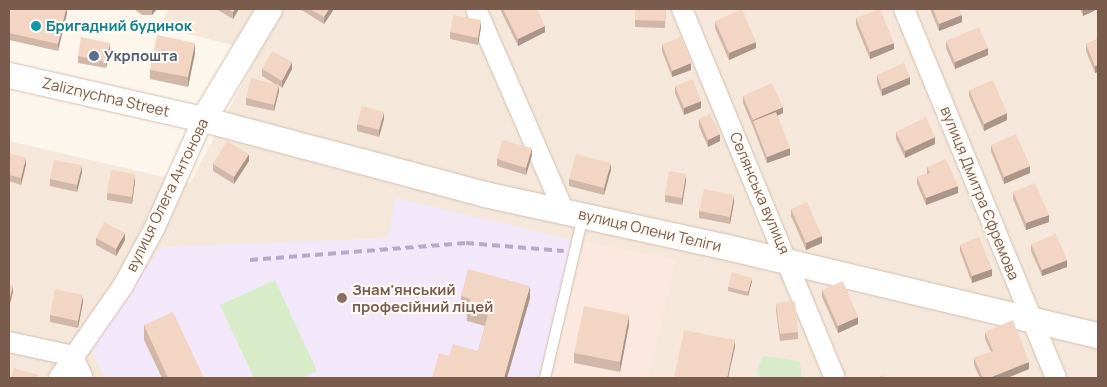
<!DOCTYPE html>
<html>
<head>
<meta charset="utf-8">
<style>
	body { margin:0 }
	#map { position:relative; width:1107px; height:387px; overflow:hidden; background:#fdf6ec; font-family:Manrope,sans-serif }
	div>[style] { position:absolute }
	.residential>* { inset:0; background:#f5e8da }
	.commercial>* { inset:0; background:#fde8e0 }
	.education>* { inset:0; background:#f3e8fa }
	.green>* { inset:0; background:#d8ecc9 }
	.roads { filter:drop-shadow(0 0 1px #d1beb0) drop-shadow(0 0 1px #d1beb0) }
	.service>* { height:10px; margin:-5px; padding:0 5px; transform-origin:5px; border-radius:5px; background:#fff }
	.minor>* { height:20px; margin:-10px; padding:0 10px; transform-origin:10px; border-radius:10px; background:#fff }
	.tertiary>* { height:25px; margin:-12.5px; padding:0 12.5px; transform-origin:12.5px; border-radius:12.5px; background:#fff }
	.rail>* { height:4px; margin-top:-2px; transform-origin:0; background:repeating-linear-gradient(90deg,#b9a8c9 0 8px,transparent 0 13px) }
	.wall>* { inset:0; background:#d1b7a8 }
	.shaded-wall>* { inset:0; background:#aa9588 }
	.building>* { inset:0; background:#f3d5c3 }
	.dots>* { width:14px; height:14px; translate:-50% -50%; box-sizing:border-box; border:2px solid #fffaf3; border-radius:50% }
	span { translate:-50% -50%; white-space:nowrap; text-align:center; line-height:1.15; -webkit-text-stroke:4px #fffaf3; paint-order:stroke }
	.culture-label { font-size:15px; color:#0d838f; font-weight:700 }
	.left { translate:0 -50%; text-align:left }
	.service-label { font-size:15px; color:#4e5e75; font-weight:700 }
	.street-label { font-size:15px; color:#7a5c4d }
	.education-label { font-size:15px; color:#785e54; font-weight:700 }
	.frame { position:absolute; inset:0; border:10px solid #7a5c4d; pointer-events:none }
</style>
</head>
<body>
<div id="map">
	<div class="residential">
		<div style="clip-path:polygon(168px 9px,1098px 9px,1098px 378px,9px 378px,9px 141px,190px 183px,259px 52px,161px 27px)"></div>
	</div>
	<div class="commercial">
		<div style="clip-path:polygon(583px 241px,676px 260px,649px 378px,552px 378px)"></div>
	</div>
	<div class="education">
		<div style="clip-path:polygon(396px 198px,573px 240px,539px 378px,105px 378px,91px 349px,160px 247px,387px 238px)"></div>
	</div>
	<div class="green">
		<div style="clip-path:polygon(275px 280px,317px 371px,302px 378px,254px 378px,220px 305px)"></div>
		<div style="clip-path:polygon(763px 356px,800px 361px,802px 378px,760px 378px,757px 371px)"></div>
	</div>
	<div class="roads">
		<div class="service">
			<div style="left:545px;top:378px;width:166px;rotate:-76.8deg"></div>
		</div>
		<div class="minor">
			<div style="left:476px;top:9px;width:220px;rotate:66.5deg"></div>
			<div style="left:682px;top:9px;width:399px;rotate:67.5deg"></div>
			<div style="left:904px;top:9px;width:399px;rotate:67.6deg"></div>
			<div style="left:9px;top:342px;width:66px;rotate:12.3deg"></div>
			<div style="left:73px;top:356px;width:24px;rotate:66deg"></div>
			<div style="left:59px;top:378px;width:112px;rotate:-55.2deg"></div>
			<div style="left:123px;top:286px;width:67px;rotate:-61.5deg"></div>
			<div style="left:155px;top:227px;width:118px;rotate:-66deg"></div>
		</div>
		<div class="tertiary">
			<div style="left:9px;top:75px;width:199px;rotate:12.8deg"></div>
			<div style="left:203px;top:119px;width:291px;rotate:14.9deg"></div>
			<div style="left:484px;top:194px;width:245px;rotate:12.3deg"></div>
			<div style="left:723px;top:246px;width:385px;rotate:13.4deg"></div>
			<div style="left:203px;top:119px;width:128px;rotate:-59deg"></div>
		</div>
	</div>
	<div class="rail">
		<div style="left:250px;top:260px;width:217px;rotate:-4.5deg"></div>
		<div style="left:466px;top:243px;width:98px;rotate:4.7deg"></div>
	</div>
	<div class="wall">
		<div style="clip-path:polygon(9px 9px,67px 9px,67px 13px,58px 51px,9px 40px)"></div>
		<div style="clip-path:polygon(134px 9px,157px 9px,152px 15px,142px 15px)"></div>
		<div style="clip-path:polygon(216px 9px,239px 9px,233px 19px)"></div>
		<div style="clip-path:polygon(300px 9px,334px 9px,324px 24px)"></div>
		<div style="clip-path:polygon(500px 9px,537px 9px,545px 32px,518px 46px)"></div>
		<div style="clip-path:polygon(635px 9px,666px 9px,665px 28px,635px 27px)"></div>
		<div style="clip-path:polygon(930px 9px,959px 9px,962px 22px,939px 31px)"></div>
		<div style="clip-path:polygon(1080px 9px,1098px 9px,1083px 16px)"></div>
		<div style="clip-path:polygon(856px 18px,894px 49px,870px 59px,856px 25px)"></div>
		<div style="clip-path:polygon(715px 21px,756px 48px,729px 60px,715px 28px)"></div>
		<div style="clip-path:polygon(481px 27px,478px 45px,450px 39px,450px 32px)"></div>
		<div style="clip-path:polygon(1098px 39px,1098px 72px,1095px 73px,1086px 51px,1086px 44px)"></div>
		<div style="clip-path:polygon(946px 41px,988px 55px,955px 69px,946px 48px)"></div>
		<div style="clip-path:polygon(662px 44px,691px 70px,672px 77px,662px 51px)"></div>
		<div style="clip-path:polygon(110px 50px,106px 68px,78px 63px,78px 56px)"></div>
		<div style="clip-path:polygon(195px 53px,188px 87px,150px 79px,150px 70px)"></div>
		<div style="clip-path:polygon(262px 69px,292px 69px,282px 88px,279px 86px,279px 91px,274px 111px,246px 105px,246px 98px,275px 84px,262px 76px)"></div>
		<div style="clip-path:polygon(877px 75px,910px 84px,882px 96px,877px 82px)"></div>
		<div style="clip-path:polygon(675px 86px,701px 108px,684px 115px,675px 93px)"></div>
		<div style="clip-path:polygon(969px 90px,1007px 120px,984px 131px,969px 96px)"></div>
		<div style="clip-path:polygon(743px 96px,783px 113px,777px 116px,790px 155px,767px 163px,753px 127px,743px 103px)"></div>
		<div style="clip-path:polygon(384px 119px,379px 137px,357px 131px,357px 124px)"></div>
		<div style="clip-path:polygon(699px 119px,720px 141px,708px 147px,699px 126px)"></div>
		<div style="clip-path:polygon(896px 132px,935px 144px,905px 158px,896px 139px)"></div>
		<div style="clip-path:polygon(991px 145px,1030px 173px,1004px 184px,991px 151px)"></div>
		<div style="clip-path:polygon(9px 153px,26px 165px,21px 185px,9px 181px)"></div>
		<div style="clip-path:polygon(532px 155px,526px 175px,497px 166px,497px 159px)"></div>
		<div style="clip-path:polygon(249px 161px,234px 184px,213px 171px,213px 164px)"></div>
		<div style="clip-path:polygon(927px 167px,958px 193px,926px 205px,917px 184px,917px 177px,927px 174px)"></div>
		<div style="clip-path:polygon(611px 170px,604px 195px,569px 186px,569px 179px)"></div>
		<div style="clip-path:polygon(82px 172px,77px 192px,50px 186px,50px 179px)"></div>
		<div style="clip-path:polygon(135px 181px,132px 204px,107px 200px,107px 193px)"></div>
		<div style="clip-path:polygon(686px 181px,682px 205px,665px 202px,665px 195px)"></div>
		<div style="clip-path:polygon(1013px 192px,1049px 222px,1026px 230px,1013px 199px)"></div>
		<div style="clip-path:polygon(734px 202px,730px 224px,699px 218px,699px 211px)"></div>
		<div style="clip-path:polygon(791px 209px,822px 243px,806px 250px,791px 216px)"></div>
		<div style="clip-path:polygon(96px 238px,125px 240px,116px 256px,96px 245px)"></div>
		<div style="clip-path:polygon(1031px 244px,1067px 267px,1042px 276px,1031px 251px)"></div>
		<div style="clip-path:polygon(960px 245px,992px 276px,972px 283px,960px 251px)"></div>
		<div style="clip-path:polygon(752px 281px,748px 296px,728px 291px,728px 287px)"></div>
		<div style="clip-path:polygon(822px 290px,858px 324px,838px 333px,822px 297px)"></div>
		<div style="clip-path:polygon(461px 296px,530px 298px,507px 378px,432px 378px,449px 356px,478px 351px,485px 326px,467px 321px,467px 309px,461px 308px)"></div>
		<div style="clip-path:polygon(83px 302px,78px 328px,50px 322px,50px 315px)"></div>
		<div style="clip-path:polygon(776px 303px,798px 332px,798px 339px,780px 341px,776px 310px)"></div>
		<div style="clip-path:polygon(144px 325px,204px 378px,162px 378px,144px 340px)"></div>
		<div style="clip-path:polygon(629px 325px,620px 372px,574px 363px,574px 353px)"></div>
		<div style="clip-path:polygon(985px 332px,1029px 369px,1007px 378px,980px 378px,974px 365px,974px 358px,991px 352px,985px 339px)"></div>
	</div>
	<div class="shaded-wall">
		<div style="clip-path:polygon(66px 9px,67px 13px,58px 51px,58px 44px)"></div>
		<div style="clip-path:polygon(152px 9px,157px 9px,152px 15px)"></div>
		<div style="clip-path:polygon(235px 9px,239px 9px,233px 19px,233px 12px)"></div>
		<div style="clip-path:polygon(329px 9px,334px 9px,324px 24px,324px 17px)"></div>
		<div style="clip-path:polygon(1083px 9px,1098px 9px,1083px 16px)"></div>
		<div style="clip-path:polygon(962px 15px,962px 22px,939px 31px,939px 24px)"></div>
		<div style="clip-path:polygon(481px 20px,481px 27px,478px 45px,478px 38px)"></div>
		<div style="clip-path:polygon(545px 26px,545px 32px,518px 46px,518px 39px)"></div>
		<div style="clip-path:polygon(756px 42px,756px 48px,729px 60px,729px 53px)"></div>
		<div style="clip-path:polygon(110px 43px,110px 50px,106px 68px,106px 62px)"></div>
		<div style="clip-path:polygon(195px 43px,195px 53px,188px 87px,188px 77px)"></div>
		<div style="clip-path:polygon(894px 43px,894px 49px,870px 59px,870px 52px)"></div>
		<div style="clip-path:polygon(988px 48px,988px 55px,955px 69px,955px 62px)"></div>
		<div style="clip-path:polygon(292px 62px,292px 69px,282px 88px,282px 81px)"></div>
		<div style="clip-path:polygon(691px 63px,691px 70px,672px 77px,672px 71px)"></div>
		<div style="clip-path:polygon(1098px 65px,1098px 72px,1095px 73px,1095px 66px)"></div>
		<div style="clip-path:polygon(910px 77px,910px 84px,882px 96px,882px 89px)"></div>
		<div style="clip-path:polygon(279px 85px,279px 91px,274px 111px,274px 105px)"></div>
		<div style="clip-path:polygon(701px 101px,701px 108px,684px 115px,684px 108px)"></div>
		<div style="clip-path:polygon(783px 107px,783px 113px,755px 126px,753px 121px,753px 127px,753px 120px)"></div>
		<div style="clip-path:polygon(384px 112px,384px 119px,379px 137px,379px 130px)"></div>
		<div style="clip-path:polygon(1007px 113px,1007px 120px,984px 131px,984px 124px)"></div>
		<div style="clip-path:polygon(720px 134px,720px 141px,708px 147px,708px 140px)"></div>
		<div style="clip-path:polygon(935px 137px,935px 144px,905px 158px,905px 151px)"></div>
		<div style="clip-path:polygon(532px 148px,532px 155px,526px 175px,526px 168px)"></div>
		<div style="clip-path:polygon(790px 148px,790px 155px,767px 163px,767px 157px)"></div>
		<div style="clip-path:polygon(249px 154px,249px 161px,234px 184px,234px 177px)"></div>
		<div style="clip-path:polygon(26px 158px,26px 165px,21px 185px,21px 178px)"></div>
		<div style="clip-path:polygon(611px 163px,611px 170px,604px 195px,604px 188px)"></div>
		<div style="clip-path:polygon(82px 165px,82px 172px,77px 192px,77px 185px)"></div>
		<div style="clip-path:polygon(1030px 166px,1030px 173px,1004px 184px,1004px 177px)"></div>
		<div style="clip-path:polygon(135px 174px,135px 181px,132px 204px,132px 197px)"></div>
		<div style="clip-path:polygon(686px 174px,686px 181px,682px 205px,682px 198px)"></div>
		<div style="clip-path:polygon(958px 186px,958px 193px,926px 205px,926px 198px)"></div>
		<div style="clip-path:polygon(734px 195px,734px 202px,730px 224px,730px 217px)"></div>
		<div style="clip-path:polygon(1049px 215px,1049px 222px,1026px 230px,1026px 223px)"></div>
		<div style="clip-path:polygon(125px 233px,125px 240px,116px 256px,116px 249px)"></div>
		<div style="clip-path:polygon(822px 236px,822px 243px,806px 250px,806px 243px)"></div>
		<div style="clip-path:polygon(1067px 260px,1067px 267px,1042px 276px,1042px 270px)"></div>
		<div style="clip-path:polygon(992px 269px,992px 276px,972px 283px,972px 276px)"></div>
		<div style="clip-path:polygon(752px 278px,752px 281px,748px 296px,748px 292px)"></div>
		<div style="clip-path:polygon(13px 285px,13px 292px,9px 308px,9px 301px)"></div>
		<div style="clip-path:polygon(530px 286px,530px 298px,507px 378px,504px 378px)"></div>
		<div style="clip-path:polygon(83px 295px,83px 302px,78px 328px,78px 321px)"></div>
		<div style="clip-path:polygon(629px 315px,629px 325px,620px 372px,620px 362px)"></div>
		<div style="clip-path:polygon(858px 317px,858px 324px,838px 333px,838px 326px)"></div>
		<div style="clip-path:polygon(735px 340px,735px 347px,728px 378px,727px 378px)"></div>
		<div style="clip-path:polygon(1029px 362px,1029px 369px,1007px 378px,989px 378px)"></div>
	</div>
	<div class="building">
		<div style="clip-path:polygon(9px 9px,66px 9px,58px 44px,9px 33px)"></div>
		<div style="clip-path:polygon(227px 9px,235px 9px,233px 12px)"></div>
		<div style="clip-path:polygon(310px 9px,329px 9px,324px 17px)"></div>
		<div style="clip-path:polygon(503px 9px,537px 9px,545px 26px,518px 39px)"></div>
		<div style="clip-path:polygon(635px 9px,666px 9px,665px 21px,635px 20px)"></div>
		<div style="clip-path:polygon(742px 9px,756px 42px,729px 53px,715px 21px)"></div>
		<div style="clip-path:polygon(880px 9px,894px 43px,870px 52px,856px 18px)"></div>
		<div style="clip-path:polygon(933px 9px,959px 9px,962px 15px,939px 24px)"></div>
		<div style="clip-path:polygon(453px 15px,481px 20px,478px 38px,450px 32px)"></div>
		<div style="clip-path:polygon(979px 27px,988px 48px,955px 62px,946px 41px)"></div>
		<div style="clip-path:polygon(157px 35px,195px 43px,188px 77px,150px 70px)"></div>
		<div style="clip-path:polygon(81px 37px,110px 43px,106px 62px,78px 56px)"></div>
		<div style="clip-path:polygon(681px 37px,691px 63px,672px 71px,662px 44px)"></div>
		<div style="clip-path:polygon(1098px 39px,1098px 65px,1095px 66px,1086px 44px)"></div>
		<div style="clip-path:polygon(272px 51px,292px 62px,282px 81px,262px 69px)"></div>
		<div style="clip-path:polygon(904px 63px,910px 77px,882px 89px,877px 75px)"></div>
		<div style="clip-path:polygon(251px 78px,279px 85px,274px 105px,246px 98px)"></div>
		<div style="clip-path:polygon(693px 79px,701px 101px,684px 108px,675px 86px)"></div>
		<div style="clip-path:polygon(993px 80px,1007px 113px,984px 124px,969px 90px)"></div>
		<div style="clip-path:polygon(772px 83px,783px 107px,753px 120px,743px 96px)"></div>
		<div style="clip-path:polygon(362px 106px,384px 112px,379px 130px,357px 124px)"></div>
		<div style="clip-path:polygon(776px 112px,790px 148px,767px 157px,753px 121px)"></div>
		<div style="clip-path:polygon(710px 114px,720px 134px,708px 140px,699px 119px)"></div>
		<div style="clip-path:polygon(926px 117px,935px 137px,905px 151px,896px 132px)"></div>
		<div style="clip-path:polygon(1016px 134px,1030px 166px,1004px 177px,991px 145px)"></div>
		<div style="clip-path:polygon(502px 140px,532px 148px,526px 168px,497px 159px)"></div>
		<div style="clip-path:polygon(227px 141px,249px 154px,234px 177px,213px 164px)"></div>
		<div style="clip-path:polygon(9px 153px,26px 158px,21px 178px,9px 175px)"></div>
		<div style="clip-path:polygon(576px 154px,611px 163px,604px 188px,569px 179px)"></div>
		<div style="clip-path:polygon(946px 159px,958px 186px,926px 198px,917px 177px,930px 173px,927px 167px)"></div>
		<div style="clip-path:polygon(54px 160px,82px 165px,77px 185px,50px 179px)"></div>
		<div style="clip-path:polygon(111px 170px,135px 174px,132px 197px,107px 193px)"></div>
		<div style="clip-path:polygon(669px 171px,686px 174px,682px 198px,665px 195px)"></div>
		<div style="clip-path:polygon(1035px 183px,1049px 215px,1026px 223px,1013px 192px)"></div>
		<div style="clip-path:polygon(704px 189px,734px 195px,730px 217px,699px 211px)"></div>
		<div style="clip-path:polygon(807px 202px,822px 236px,806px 243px,791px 209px)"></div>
		<div style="clip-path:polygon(104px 222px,125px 233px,116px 249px,96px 238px)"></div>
		<div style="clip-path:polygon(1056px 234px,1067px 260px,1042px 270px,1031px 244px)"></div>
		<div style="clip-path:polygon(979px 237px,992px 269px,972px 276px,960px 245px)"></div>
		<div style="clip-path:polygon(468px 269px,530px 286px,504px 378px,432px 378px,439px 353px,449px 356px,453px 344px,478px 351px,488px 315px,467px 309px,470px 299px,461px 296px)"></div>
		<div style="clip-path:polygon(732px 272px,752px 278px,748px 292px,728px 287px)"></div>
		<div style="clip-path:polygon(843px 281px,858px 317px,838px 326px,822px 290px)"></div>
		<div style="clip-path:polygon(9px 284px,13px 285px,9px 301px)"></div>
		<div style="clip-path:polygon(55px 289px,83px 295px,78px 321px,50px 315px)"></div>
		<div style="clip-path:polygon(795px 301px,798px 332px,780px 334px,776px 303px)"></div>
		<div style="clip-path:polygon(584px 306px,629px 315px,620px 362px,574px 353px)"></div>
		<div style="clip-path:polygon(173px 312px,204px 378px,168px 378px,144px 325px)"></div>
		<div style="clip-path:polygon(1013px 320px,1029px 362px,989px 378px,983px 378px,974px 358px,993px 351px,985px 332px)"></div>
		<div style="clip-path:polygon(684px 330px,735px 340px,727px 378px,674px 378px)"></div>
		<div style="clip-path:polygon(14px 368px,39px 375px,38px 378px,11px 378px)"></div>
		<div style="clip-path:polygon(884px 375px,885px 378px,875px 378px)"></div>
	</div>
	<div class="dots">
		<div style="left:36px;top:26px;background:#0f9aa8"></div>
		<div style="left:94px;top:56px;background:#5c6f8a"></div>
		<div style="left:342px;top:298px;background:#8d6e63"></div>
	</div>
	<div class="culture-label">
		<span class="left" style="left:46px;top:26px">Бригадний будинок</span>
	</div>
	<div class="service-label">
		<span class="left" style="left:104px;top:56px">Укрпошта</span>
	</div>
	<div class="street-label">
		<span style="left:106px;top:97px;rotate:13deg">Zaliznychna Street</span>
		<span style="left:760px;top:193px;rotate:67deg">Селянська вулиця</span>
		<span style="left:980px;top:193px;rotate:68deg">вулиця Дмитра Єфремова</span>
		<span style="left:167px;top:195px;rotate:-64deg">вулиця Олега Антонова</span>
		<span style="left:650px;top:230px;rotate:13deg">вулиця Олени Теліги</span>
	</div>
	<div class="education-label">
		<span class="left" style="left:352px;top:298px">Знам'янський<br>професійний ліцей</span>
	</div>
	<div class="frame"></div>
</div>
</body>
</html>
